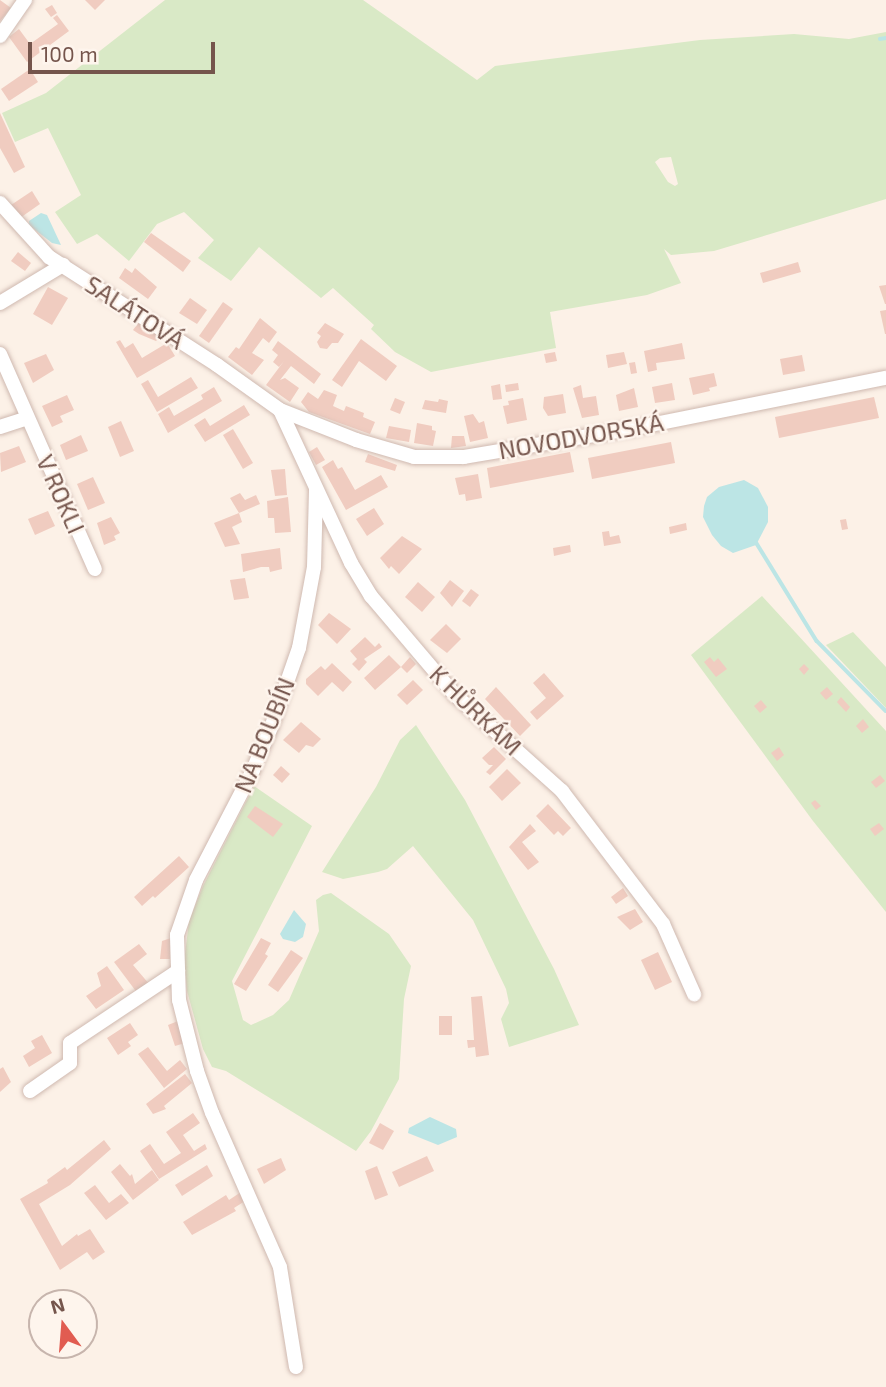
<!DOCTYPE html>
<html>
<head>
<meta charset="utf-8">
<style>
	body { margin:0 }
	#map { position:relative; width:886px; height:1387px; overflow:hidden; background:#fcf1e7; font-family:"Exo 2",sans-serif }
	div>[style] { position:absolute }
	.green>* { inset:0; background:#d9e9c6 }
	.water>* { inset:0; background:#bce5e5 }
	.stream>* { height:3.5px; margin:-1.75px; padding:0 1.75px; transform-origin:1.75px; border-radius:1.75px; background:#bce5e5 }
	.building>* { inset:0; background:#f0ccc0 }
	.roads { filter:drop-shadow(0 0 2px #cfb9b0) drop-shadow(0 0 2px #cfb9b0) }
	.minor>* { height:14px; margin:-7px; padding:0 7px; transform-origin:7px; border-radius:7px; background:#fff }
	span { translate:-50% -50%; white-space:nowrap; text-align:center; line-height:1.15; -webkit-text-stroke:5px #fef5ed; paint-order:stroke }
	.street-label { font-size:24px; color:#75554c }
	.north { position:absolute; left:28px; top:1289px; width:70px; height:70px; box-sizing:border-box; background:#fef5ed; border:2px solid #c7b5ad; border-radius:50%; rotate:344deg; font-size:19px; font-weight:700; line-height:28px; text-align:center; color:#75554c }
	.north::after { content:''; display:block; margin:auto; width:24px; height:32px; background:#e15c51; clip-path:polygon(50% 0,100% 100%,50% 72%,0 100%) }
	.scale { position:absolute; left:28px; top:42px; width:187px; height:32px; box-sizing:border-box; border:4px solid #75554c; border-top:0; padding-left:9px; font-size:21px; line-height:24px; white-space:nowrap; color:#75554c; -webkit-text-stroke:5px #fef5ed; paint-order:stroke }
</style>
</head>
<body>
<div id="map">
	<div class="green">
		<div style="clip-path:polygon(evenodd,165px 0,363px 0,477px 80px,495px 66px,700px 40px,794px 34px,849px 39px,886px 32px,886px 199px,714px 251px,671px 255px,664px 249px,681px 283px,647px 295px,550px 312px,556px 348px,431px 372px,395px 352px,371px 329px,374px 325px,333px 288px,321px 298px,259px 247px,231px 281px,198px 258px,214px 240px,184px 212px,157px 224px,129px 261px,97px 234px,77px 244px,55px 212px,81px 195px,48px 128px,15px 142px,2px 113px,46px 93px,165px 0,671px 157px,678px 184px,675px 186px,668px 182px,655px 162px,660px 158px,671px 157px)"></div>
		<div style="clip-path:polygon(762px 596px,886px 731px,886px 912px,813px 821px,691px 655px)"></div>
		<div style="clip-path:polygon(853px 632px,886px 667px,886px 708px,826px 645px)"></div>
		<div style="clip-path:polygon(416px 725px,465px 800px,554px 969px,579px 1025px,509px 1047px,501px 1019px,509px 1003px,506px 989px,473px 920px,413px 846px,387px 869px,378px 872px,343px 879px,322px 872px,376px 787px,400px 740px)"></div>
		<div style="clip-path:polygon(254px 786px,312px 826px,232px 981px,243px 1020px,251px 1025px,273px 1015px,289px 1000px,319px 931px,316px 900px,323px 895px,331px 893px,389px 934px,411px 966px,404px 999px,399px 1079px,371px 1131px,356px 1151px,226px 1071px,212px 1067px,203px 1049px,187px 991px,184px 962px,189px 921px,203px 886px)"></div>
	</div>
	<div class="water">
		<div style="clip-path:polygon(41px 213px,47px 215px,61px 245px,52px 243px,29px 225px,29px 221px)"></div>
		<div style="clip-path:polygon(744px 480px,758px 488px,768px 507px,768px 522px,756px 545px,733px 553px,721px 546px,712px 535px,703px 517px,704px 506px,707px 497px,719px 487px)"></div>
		<div style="clip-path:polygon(294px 910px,306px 924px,303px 937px,295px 942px,283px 939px,280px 934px)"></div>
		<div style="clip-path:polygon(430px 1117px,456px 1129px,457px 1137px,438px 1145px,408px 1133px,409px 1128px)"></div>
	</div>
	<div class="stream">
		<div style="left:880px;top:39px;width:6px;rotate:-9deg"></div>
		<div style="left:756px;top:542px;width:116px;rotate:58.4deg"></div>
		<div style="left:817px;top:641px;width:98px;rotate:45.4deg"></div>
	</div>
	<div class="building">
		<div style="clip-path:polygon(0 0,11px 8px,0 21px)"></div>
		<div style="clip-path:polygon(85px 0,105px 0,95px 10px)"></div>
		<div style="clip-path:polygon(52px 5px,57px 13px,51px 17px,45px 9px)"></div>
		<div style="clip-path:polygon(57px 15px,69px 31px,27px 62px,9px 37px,19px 29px,30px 44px,58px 24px,53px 18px)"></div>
		<div style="clip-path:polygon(30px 69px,38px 82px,9px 101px,1px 89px)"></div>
		<div style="clip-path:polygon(0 113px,25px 167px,14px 173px,0 148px)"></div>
		<div style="clip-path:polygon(32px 191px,40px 204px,20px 218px,11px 205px)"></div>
		<div style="clip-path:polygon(151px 233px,191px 261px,183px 272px,144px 242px)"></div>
		<div style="clip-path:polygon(18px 252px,31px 263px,25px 271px,11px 261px)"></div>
		<div style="clip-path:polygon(798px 262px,801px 272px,763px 283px,760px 273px)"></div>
		<div style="clip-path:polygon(125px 268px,132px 273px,135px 268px,157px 287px,148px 299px,119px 278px)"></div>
		<div style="clip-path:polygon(886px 285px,886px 304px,885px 304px,879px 286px)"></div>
		<div style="clip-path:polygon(48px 287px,68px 298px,52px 325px,33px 314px)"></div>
		<div style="clip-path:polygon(190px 298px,207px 310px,197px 324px,179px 313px)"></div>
		<div style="clip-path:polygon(223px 302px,233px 309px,209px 343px,199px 336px)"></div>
		<div style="clip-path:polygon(886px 310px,886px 334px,885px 334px,880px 311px)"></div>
		<div style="clip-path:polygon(260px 318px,277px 332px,269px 343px,263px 338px,252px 353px,264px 360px,252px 375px,228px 357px,236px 347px,239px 349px)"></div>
		<div style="clip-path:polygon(139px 322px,162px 337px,156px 341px,139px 334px,133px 330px)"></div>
		<div style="clip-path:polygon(325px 323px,344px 334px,338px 343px,332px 343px,327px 349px,320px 348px,317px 342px,321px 336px,317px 333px)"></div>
		<div style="clip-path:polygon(361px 339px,397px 366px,386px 381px,359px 361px,342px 387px,332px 380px)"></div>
		<div style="clip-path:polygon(120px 340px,125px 348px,133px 343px,142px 358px,167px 343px,175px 356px,137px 378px,116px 342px)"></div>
		<div style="clip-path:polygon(278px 341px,321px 374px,314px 384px,291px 366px,280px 380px,285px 378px,299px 388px,290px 402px,266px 385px,284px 361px,279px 367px,273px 362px,278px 355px,272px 350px)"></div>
		<div style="clip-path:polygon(682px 343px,685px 359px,656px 363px,657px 370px,648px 372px,644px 351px)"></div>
		<div style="clip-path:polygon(555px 352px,557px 361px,546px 363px,544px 354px)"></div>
		<div style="clip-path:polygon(624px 352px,627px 364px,608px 368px,606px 355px)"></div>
		<div style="clip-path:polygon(46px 354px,54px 370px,33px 383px,24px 363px)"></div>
		<div style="clip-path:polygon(802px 355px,805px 371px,783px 375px,780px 359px)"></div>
		<div style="clip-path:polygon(635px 362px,637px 373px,631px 374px,629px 363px)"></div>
		<div style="clip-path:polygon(714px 373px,717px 386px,709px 388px,710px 391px,693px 395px,689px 378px)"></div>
		<div style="clip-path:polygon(191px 377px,198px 388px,157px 412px,141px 384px,148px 380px,158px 397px)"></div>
		<div style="clip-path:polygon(518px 383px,519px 390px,506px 392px,505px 385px)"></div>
		<div style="clip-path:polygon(672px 383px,675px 400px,655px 403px,652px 387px)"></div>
		<div style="clip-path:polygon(500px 384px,502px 399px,493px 400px,491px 386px)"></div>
		<div style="clip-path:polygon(581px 385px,583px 398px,596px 396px,599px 415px,582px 418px,573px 388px)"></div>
		<div style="clip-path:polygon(214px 387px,222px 401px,168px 433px,158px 414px,169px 407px,174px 416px,203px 399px,201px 395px)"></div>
		<div style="clip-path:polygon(634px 388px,638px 407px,619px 411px,616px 395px)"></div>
		<div style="clip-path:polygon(324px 390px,337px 395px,333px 406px,344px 411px,346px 406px,364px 413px,363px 417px,375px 422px,370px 434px,309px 412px,301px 402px,308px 392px,318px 399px)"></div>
		<div style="clip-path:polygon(563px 394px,566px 413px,548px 416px,543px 408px,544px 397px)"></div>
		<div style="clip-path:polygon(67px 395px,74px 410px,60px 416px,63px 422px,52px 427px,42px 406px)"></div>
		<div style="clip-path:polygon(874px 397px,879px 418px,779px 438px,775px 417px)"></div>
		<div style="clip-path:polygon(395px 398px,405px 402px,400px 414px,390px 410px)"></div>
		<div style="clip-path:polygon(523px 398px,527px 420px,507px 424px,503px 406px,509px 405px,508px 401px)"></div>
		<div style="clip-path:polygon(439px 399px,448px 401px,446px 413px,422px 409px,425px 400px,438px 402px)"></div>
		<div style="clip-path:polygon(244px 405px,250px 415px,205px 442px,194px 425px,205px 418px,210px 426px)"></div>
		<div style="clip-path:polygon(473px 414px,479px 423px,484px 421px,488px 438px,470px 442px,464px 416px)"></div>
		<div style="clip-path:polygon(121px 421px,134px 451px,120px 457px,108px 427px)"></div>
		<div style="clip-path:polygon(417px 423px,432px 426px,432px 430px,436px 431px,433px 446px,414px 443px)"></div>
		<div style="clip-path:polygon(389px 426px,411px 430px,409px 442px,386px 438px)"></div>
		<div style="clip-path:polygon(233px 429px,253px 463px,243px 469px,223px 435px)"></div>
		<div style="clip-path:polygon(81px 435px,88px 451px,66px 460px,60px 445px)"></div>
		<div style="clip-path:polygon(452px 436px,464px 436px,466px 446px,451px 448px)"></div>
		<div style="clip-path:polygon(671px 442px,675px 463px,592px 479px,588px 458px)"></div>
		<div style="clip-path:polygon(19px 446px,26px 462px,1px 472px,0 453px)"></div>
		<div style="clip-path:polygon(317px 447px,325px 460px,316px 465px,309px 452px)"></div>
		<div style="clip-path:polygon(570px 452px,574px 472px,490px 488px,487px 468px)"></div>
		<div style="clip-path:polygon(368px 454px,397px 465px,395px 471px,365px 462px)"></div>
		<div style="clip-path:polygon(333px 460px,338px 469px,342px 467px,355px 490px,381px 475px,388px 487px,346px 510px,322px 467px)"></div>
		<div style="clip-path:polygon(285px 469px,287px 495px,275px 496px,271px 470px)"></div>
		<div style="clip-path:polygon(478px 474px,482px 498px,466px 501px,465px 494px,459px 495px,455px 478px)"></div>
		<div style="clip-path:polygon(93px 477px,105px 503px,88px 510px,77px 484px)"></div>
		<div style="clip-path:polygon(240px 493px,245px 500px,256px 495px,260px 504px,239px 513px,230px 498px)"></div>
		<div style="clip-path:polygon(288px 497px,291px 532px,275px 533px,274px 518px,268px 518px,267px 501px)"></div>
		<div style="clip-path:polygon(374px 508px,384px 524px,367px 536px,356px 519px)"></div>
		<div style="clip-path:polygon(48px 511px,55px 526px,35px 535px,28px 519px)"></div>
		<div style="clip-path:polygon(239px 513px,242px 522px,232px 527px,240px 544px,225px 547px,214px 523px)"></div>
		<div style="clip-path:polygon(111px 517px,120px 533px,114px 536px,116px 540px,104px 545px,97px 523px)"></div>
		<div style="clip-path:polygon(846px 519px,848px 529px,842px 530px,840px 520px)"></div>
		<div style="clip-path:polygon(686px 523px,687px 530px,670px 534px,669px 527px)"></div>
		<div style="clip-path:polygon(609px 531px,610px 537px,619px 535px,621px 543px,604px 546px,602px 532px)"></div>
		<div style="clip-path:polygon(402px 536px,422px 549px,399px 574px,391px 566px,389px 569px,380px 558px)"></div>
		<div style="clip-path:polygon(570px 545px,571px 552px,554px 556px,553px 548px)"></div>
		<div style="clip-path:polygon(280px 548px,282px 569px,270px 572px,269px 567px,261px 567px,243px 572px,241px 554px)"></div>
		<div style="clip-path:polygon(245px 578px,249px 598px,234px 600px,230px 580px)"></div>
		<div style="clip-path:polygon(450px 580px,464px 591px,452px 607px,440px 593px)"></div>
		<div style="clip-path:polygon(418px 582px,435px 597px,422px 612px,405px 597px)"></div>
		<div style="clip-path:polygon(471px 589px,479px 595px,470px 607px,462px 601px)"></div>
		<div style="clip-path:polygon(329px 613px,351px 629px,337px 644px,318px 625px)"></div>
		<div style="clip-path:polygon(446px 624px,461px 639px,447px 653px,430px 640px)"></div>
		<div style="clip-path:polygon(365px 637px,375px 647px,379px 643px,382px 647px,364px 659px,367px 662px,359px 671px,352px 664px,357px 659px,350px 651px)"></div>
		<div style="clip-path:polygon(389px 655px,401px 667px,410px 657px,416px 664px,407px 673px,401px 667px,375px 690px,364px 678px)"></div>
		<div style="clip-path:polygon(710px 657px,714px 662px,718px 658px,727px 669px,716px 677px,704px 662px)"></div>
		<div style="clip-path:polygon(332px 663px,352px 682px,343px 692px,332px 682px,318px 696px,306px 684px,306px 679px,321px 666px,325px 670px)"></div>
		<div style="clip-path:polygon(804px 664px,809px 669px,804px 675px,799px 669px)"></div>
		<div style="clip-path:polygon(544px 673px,564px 696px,537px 720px,530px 712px,546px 698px,533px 683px)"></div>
		<div style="clip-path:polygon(413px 680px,423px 690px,407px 705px,397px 695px)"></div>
		<div style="clip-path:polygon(496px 687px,531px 725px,520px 736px,485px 699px)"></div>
		<div style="clip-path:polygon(827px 687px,833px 694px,826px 700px,820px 693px)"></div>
		<div style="clip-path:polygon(841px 697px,850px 707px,846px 712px,837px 702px)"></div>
		<div style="clip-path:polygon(761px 700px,767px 707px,760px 713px,754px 706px)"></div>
		<div style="clip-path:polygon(863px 719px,869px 727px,862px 733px,856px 726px)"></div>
		<div style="clip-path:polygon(301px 722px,321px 739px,313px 747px,306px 745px,299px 753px,283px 740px)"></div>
		<div style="clip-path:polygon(494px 747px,506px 759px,490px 775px,486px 772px,493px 765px,489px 765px,482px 758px)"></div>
		<div style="clip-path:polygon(779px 747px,784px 755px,777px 761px,771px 753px)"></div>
		<div style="clip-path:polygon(281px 766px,290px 774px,282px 783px,273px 775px)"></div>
		<div style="clip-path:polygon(507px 769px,521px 783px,502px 801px,489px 787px)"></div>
		<div style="clip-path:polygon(880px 775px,885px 781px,876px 788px,871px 782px)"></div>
		<div style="clip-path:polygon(815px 800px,821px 806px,816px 810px,811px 803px)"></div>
		<div style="clip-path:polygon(548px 804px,571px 828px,563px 836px,558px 831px,554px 835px,536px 816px)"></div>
		<div style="clip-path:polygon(255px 806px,283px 824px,273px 837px,247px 817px)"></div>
		<div style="clip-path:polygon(879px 823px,884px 829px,875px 836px,870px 829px)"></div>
		<div style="clip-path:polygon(530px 824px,536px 831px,522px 842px,539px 862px,528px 870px,509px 847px)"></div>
		<div style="clip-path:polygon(179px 856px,189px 867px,155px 898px,153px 896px,142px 906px,134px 897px)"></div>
		<div style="clip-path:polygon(623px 888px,628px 896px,616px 904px,611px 897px)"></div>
		<div style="clip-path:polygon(635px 909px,643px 922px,630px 930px,617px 917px)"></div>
		<div style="clip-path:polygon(171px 938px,170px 959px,160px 959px,162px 941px)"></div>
		<div style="clip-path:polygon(261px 938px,271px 943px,265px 954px,268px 956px,246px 991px,234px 984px)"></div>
		<div style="clip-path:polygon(139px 944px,147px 954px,133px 965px,150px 985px,138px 994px,114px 962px)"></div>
		<div style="clip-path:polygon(291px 950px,303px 958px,278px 992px,268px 985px)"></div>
		<div style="clip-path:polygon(658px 952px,672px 982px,655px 990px,641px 960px)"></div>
		<div style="clip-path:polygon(107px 966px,124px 990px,96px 1009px,86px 996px,101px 986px,97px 973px)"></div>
		<div style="clip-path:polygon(482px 996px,489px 1055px,476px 1057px,475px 1047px,468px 1048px,467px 1040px,474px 1040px,471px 997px)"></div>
		<div style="clip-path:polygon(439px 1016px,452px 1016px,452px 1035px,439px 1035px)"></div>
		<div style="clip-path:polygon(178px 1021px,185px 1043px,175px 1046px,168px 1025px)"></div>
		<div style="clip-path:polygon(130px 1023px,138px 1035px,128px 1042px,131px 1046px,118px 1055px,107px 1038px)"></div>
		<div style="clip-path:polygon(42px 1035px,52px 1053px,29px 1067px,23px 1056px,35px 1048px,31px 1041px)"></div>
		<div style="clip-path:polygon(148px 1047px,167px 1071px,180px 1060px,187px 1069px,164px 1088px,138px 1054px)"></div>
		<div style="clip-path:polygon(3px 1067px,11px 1082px,0 1092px,0 1069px)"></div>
		<div style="clip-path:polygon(185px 1074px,192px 1083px,164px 1106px,166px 1109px,153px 1114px,146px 1104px)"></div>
		<div style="clip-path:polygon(193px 1113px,200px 1123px,183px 1135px,194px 1151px,205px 1144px,207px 1149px,159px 1179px,140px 1151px,150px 1144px,164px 1164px,181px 1153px,166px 1132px)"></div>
		<div style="clip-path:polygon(380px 1123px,394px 1131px,383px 1150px,369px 1143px)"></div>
		<div style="clip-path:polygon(104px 1140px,111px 1149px,70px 1185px,39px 1204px,62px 1246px,77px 1234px,78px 1236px,90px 1229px,105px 1252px,93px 1260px,87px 1252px,60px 1270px,20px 1199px,48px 1183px,47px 1180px,65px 1167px,67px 1170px)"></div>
		<div style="clip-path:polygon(427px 1156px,434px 1171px,399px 1187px,392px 1172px)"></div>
		<div style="clip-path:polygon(281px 1158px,286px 1170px,264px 1184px,257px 1169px)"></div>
		<div style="clip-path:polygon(120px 1164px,130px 1176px,132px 1174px,135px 1184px,152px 1170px,159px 1180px,133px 1200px,111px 1172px)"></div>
		<div style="clip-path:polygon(207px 1165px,213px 1176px,182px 1196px,175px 1185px)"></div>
		<div style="clip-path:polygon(377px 1166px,388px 1195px,375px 1200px,365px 1171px)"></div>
		<div style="clip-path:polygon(95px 1185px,109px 1203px,121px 1194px,129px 1203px,106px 1220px,84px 1193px)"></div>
		<div style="clip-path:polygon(241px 1192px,245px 1201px,234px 1208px,236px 1211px,192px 1235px,183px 1222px,226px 1195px,229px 1200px)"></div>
	</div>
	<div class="roads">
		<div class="minor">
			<div style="left:0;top:36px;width:44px;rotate:-55.2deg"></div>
			<div style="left:0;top:203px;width:73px;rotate:47.8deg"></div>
			<div style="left:49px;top:257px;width:200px;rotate:32.7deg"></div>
			<div style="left:217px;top:365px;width:77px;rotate:35.5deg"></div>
			<div style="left:280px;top:410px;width:82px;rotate:21.5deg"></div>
			<div style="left:356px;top:440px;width:60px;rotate:16.3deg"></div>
			<div style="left:414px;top:457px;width:50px"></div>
			<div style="left:464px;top:457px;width:168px;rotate:-9.6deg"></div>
			<div style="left:630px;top:429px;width:261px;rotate:-11.3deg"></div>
			<div style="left:0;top:303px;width:74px;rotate:-31.1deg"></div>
			<div style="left:0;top:354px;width:235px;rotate:66.2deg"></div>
			<div style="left:280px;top:410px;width:169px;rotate:65.1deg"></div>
			<div style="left:351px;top:563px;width:39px;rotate:59deg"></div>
			<div style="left:371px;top:596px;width:130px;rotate:49.7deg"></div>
			<div style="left:455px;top:695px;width:144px;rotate:41.9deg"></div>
			<div style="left:562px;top:791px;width:167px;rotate:52.8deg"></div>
			<div style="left:663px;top:924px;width:77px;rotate:66.1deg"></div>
			<div style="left:0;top:427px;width:28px;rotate:-18deg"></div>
			<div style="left:30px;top:1091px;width:49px;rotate:-35deg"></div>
			<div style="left:70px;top:1063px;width:20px;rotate:-90deg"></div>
			<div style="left:70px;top:1043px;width:130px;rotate:-33.7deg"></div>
			<div style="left:296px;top:1367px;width:101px;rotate:-99.1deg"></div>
			<div style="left:280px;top:1267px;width:168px;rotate:-113.8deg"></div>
			<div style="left:212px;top:1113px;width:45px;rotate:-109.7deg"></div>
			<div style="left:197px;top:1071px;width:73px;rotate:-104.2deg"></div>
			<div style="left:179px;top:1000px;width:65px;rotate:-91.8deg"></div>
			<div style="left:177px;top:935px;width:58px;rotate:-70.9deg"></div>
			<div style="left:196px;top:880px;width:124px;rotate:-62.6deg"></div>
			<div style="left:253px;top:770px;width:49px;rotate:-67.1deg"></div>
			<div style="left:272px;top:725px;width:82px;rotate:-70.7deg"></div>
			<div style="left:299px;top:648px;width:82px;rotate:-79.5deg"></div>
			<div style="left:314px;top:567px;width:78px;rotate:-88.5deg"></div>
		</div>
	</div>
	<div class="street-label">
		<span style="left:135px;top:312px;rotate:33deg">SALÁTOVÁ</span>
		<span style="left:581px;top:436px;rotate:-10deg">NOVODVORSKÁ</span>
		<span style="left:61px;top:494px;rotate:66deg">V ROKLI</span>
		<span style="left:476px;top:710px;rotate:44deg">K HŮRKÁM</span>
		<span style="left:264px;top:735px;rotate:-68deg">NA BOUBÍN</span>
	</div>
	<div class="north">N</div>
	<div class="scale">100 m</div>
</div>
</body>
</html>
